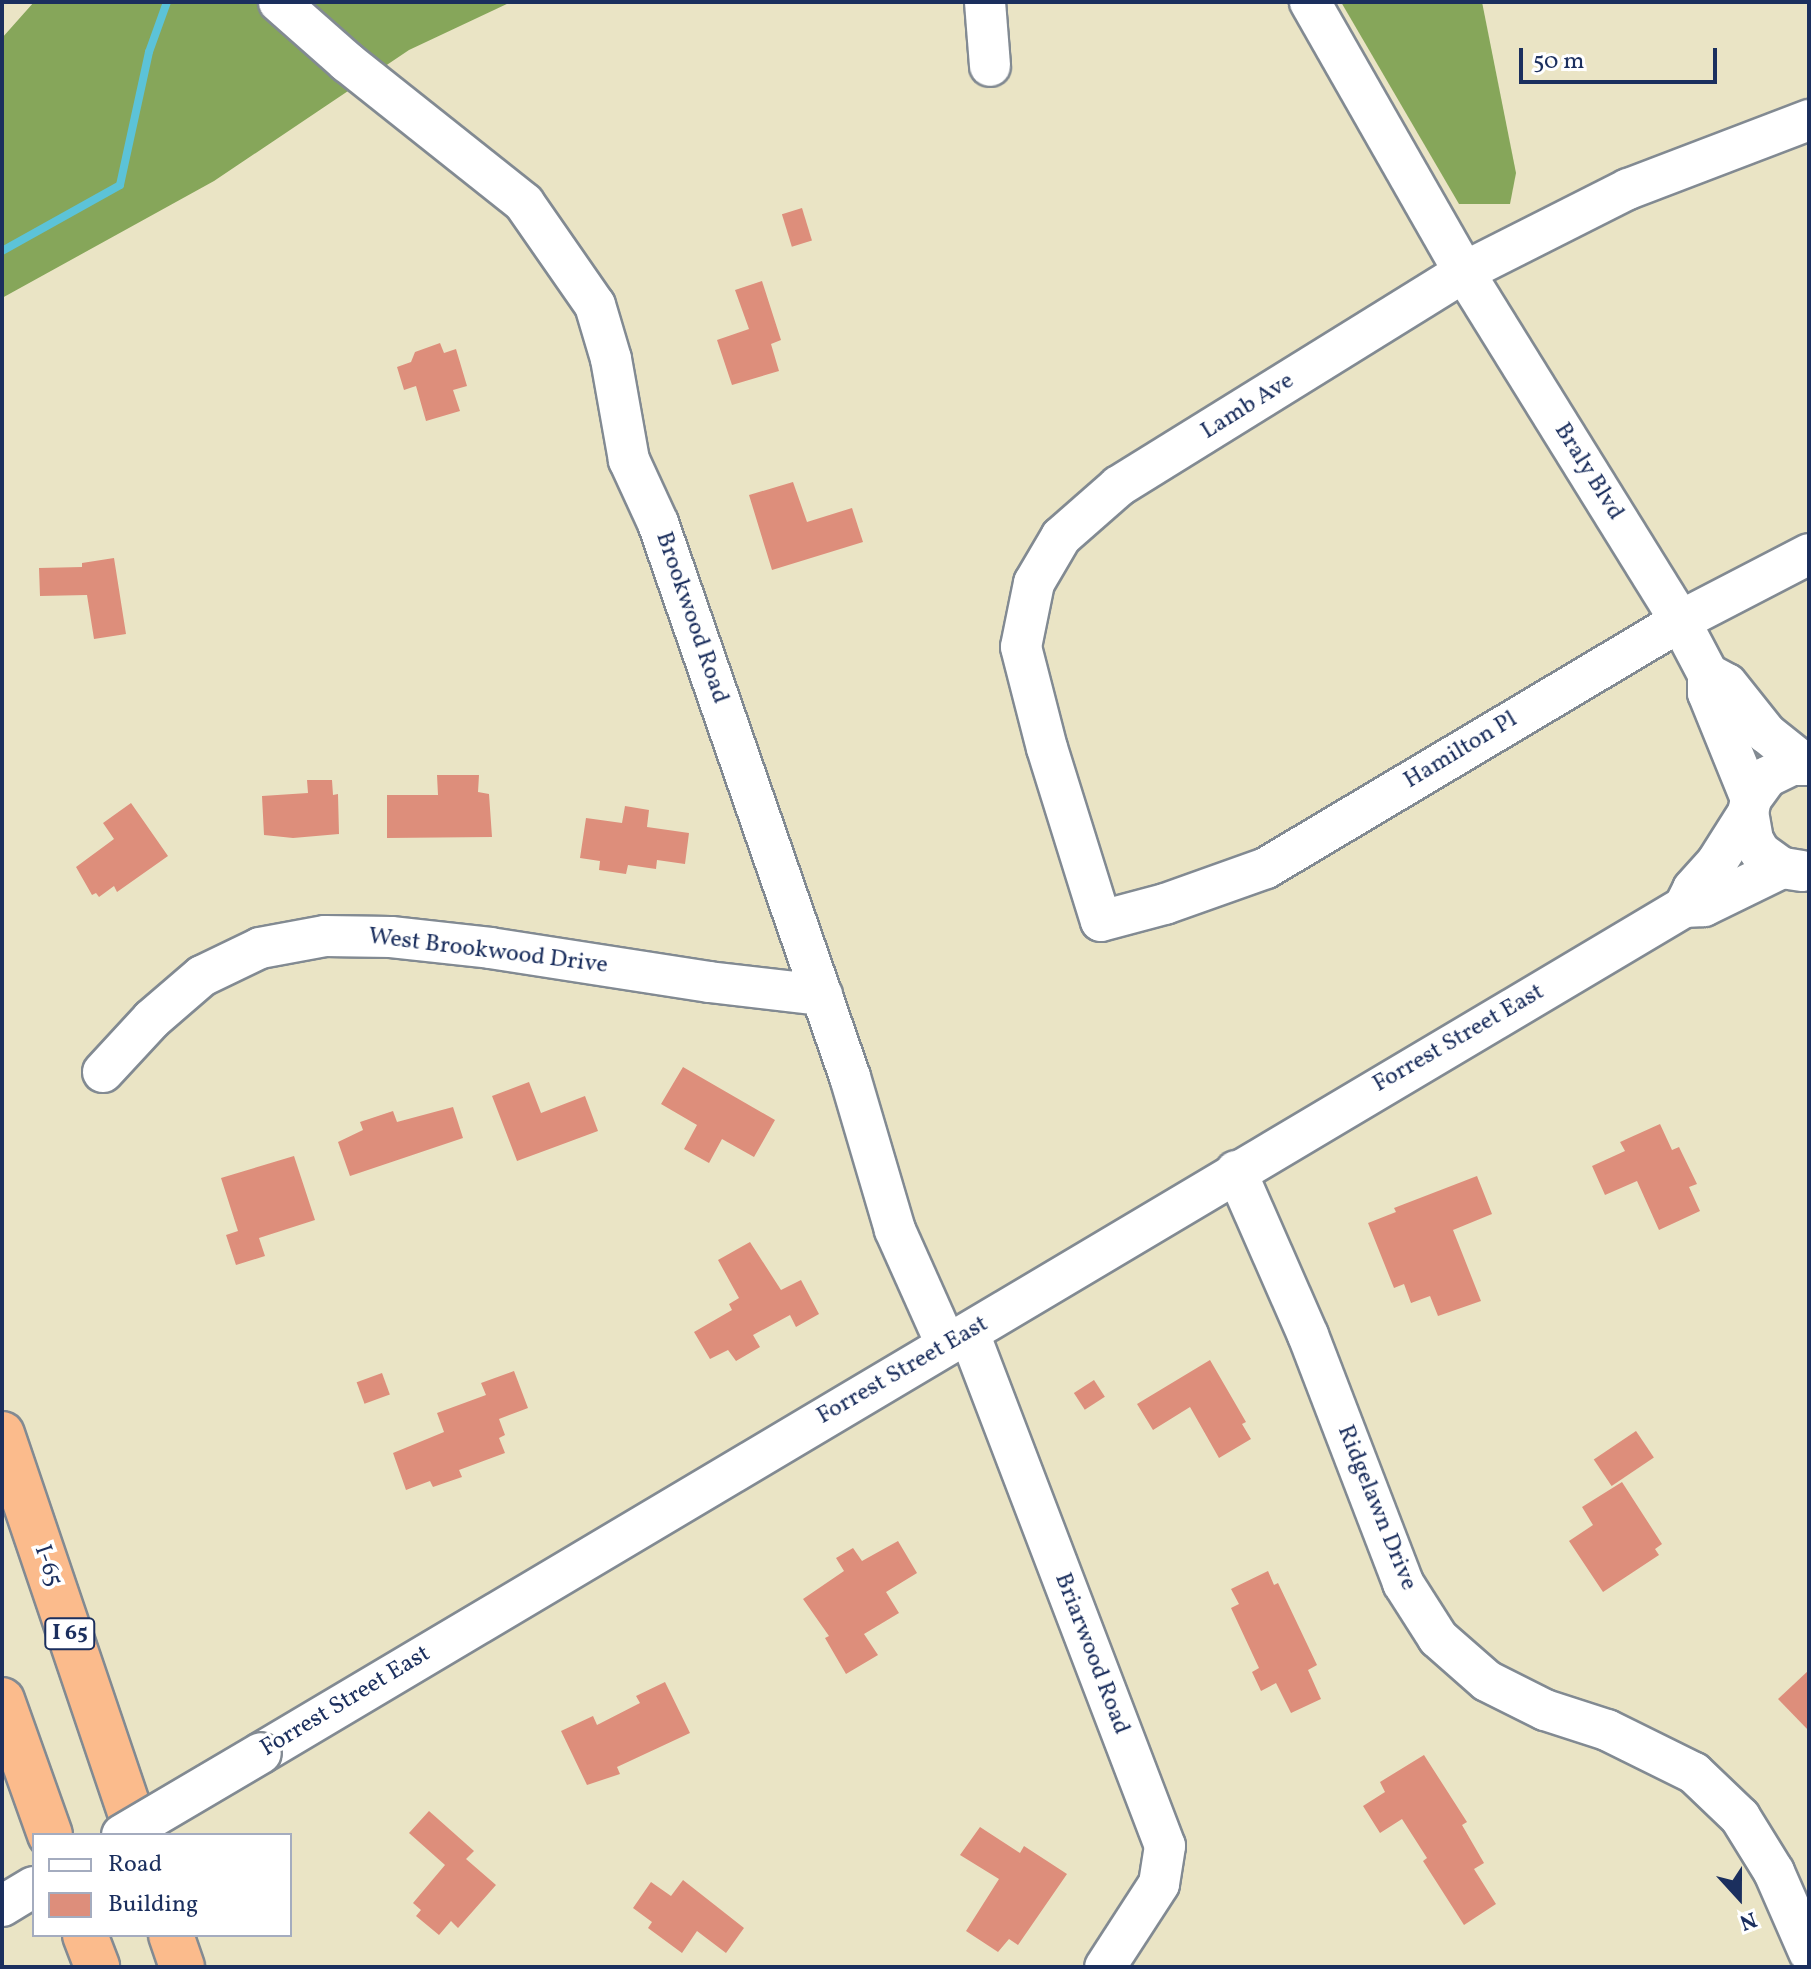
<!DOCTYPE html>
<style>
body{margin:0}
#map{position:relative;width:1811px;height:1969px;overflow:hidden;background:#eae4c5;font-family:Vollkorn,serif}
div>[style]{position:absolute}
.forest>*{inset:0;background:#86a65a}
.stream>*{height:8px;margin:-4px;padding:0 4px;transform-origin:4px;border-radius:4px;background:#5cc3d8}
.building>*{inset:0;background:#dd8e7b;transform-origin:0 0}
.roads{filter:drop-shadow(2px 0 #828a92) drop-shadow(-2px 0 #828a92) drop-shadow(0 2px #828a92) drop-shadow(0 -2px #828a92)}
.minor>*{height:40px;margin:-20px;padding:0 20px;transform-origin:20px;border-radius:20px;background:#fff}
.highway>*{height:44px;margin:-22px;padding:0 22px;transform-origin:22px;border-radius:22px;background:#fbbb8c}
.bridges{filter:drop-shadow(2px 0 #828a92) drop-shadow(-2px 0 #828a92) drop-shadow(0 2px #828a92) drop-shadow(0 -2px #828a92)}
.minor-bridge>*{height:40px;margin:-20px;padding:0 20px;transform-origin:20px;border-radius:20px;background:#fff}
span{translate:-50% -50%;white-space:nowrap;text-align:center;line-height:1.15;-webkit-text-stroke:7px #fff;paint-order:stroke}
.shield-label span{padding:2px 6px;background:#fff;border:2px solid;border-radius:6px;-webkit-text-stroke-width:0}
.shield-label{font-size:22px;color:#1b2f5e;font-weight:700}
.street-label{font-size:24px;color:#1b2f5e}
.frame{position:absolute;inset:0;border:4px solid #1b2f5e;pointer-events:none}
.legend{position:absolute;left:32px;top:1833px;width:260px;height:104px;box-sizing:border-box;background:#fff;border:2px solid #a4acbf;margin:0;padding:10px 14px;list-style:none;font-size:24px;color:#1b2f5e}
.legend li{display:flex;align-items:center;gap:16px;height:40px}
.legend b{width:40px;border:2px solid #a4acbf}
.north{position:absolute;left:1699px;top:1857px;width:80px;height:80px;-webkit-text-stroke:6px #fff;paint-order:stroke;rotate:159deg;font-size:22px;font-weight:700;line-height:32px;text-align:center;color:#1b2f5e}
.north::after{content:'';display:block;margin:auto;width:28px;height:36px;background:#1b2f5e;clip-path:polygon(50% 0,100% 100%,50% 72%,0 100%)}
.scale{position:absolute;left:1519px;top:48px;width:198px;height:36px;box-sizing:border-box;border:4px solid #1b2f5e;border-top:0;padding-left:10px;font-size:24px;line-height:28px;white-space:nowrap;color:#1b2f5e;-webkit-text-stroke:6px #fff;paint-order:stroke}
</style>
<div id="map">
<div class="forest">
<div style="clip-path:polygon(34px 2px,511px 2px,409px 50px,214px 181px,2px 298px,2px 38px)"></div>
<div style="clip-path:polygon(1341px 2px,1482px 2px,1516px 173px,1510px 204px,1459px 204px)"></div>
</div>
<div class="stream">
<div style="left:2px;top:251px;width:135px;rotate:-29.2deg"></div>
<div style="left:120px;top:185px;width:136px;rotate:-77.7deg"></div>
<div style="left:149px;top:52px;width:53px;rotate:-70.2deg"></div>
</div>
<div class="building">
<div style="left:802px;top:208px;width:34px;height:21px;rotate:73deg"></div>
<div style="clip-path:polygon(762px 281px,781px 340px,771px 344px,779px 371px,732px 385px,717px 340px,749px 329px,735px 290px)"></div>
<div style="clip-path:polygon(440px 343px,444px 353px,456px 349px,467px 386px,453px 390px,460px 411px,426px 421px,416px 386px,404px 390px,397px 367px,411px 362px,415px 352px)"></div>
<div style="clip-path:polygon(793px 482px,807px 522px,852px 508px,863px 542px,772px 570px,749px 495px)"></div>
<div style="clip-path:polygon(114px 558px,126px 634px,94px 639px,87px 595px,40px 596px,39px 568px,82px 567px,82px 563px)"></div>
<div style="clip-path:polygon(437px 775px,479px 775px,478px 792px,489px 794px,492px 837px,387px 838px,387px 795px,438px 795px)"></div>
<div style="clip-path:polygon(307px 780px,332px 780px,333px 795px,338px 794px,339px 834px,293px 838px,264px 835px,262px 796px,308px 793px)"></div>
<div style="clip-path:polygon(131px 803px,168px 856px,117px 892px,114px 886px,99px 897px,96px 893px,92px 895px,76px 867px,114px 839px,103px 823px)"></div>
<div style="clip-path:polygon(625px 806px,649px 810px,647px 827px,689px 833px,685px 864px,657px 860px,656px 869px,628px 865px,626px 874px,599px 870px,600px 861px,580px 858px,586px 818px,622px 823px)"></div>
<div style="clip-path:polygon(683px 1067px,775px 1120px,754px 1157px,722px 1139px,709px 1163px,684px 1149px,697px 1125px,661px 1104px)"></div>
<div style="clip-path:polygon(529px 1082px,541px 1113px,585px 1096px,598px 1131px,517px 1161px,492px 1096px)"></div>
<div style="clip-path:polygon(453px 1107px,463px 1138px,350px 1176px,338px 1142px,363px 1130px,360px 1122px,393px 1111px,397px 1122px)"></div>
<div style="clip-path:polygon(1660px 1124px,1672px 1150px,1679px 1147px,1697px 1184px,1689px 1187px,1700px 1211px,1659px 1230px,1637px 1181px,1605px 1195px,1592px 1166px,1625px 1151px,1620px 1142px)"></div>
<div style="clip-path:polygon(294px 1156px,315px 1220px,259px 1238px,265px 1256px,236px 1265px,226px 1235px,238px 1231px,221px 1178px)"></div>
<div style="clip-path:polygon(1477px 1176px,1492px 1214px,1453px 1230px,1481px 1301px,1438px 1316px,1430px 1296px,1411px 1303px,1404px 1284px,1394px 1288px,1368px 1223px,1396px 1212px,1394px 1208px)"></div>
<div style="clip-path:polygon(750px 1242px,781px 1290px,801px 1280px,819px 1314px,796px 1327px,790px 1315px,753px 1335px,760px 1347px,736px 1361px,728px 1350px,710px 1359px,694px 1332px,732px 1310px,729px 1304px,739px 1298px,718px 1260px)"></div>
<div style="clip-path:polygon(1210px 1360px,1246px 1422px,1242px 1424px,1251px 1439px,1219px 1458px,1190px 1407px,1153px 1430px,1137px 1404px)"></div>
<div style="clip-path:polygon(514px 1371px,528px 1408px,499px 1419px,505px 1435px,499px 1438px,505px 1453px,459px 1470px,462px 1477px,433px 1487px,430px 1481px,406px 1490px,393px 1453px,444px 1432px,437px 1413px,486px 1395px,481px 1383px)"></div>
<div style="left:382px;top:1373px;width:23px;height:27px;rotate:70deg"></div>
<div style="left:1094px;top:1380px;width:20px;height:24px;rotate:57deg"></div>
<div style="left:1636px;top:1431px;width:32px;height:51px;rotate:56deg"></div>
<div style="clip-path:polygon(1622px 1482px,1662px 1544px,1655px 1549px,1659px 1555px,1603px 1592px,1569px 1541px,1593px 1525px,1582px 1507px)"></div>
<div style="clip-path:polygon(898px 1541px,917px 1573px,886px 1592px,899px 1613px,864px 1634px,878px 1655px,846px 1674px,825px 1638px,829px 1636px,803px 1599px,844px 1571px,836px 1558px,853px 1548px,862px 1561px)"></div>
<div style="clip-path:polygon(1268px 1571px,1274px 1585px,1278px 1583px,1317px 1665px,1308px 1670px,1321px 1699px,1291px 1713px,1276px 1683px,1261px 1691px,1252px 1672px,1259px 1668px,1231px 1608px,1239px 1604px,1231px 1589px)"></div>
<div style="clip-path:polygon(1809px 1670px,1809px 1731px,1778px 1699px)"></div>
<div style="clip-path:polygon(665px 1682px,690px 1733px,617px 1767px,620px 1774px,587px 1785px,561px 1731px,593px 1716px,597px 1725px,640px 1703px,636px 1696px)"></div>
<div style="clip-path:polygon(1424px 1755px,1467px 1822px,1462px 1825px,1484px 1863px,1474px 1869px,1496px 1904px,1464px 1925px,1423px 1861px,1427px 1858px,1402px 1819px,1380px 1833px,1363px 1806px,1385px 1792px,1380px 1782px)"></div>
<div style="clip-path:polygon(429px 1811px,474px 1851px,466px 1859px,496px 1885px,458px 1928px,451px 1921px,439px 1935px,416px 1916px,421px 1910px,413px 1903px,445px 1865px,409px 1833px)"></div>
<div style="clip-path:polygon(980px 1827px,1020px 1853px,1024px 1846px,1067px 1874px,1018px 1945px,1009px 1939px,998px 1952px,966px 1931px,999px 1879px,960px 1855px)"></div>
<div style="clip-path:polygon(683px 1880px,744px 1928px,726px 1953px,697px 1931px,682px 1953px,648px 1928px,652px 1922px,633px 1908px,651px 1882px,671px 1896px)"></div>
</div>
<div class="roads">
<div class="minor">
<div style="left:279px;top:2px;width:91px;rotate:41.4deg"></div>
<div style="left:347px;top:62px;width:226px;rotate:38.5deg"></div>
<div style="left:524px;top:203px;width:124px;rotate:55.2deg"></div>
<div style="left:595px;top:305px;width:56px;rotate:73.5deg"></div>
<div style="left:611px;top:359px;width:103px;rotate:79.9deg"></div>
<div style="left:629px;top:460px;width:69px;rotate:65.3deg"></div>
<div style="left:658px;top:523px;width:586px;rotate:70.89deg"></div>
<div style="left:850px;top:1077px;width:159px;rotate:73.6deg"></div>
<div style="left:895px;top:1230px;width:125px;rotate:65.9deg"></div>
<div style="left:985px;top:2px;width:64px;rotate:85.5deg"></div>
<div style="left:1310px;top:2px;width:311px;rotate:60.3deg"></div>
<div style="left:1464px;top:272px;width:410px;rotate:58.2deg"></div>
<div style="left:1680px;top:621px;width:60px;rotate:62.2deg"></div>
<div style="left:1708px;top:674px;width:19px;rotate:90deg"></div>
<div style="left:1708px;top:693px;width:114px;rotate:67.9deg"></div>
<div style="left:1809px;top:120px;width:194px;rotate:159.1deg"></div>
<div style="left:1628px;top:189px;width:184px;rotate:153.2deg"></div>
<div style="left:1464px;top:272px;width:406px;rotate:148.2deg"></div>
<div style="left:1119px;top:486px;width:77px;rotate:138.7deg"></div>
<div style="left:1061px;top:537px;width:53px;rotate:120.4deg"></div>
<div style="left:1034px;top:583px;width:65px;rotate:101.5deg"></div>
<div style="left:1021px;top:647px;width:104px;rotate:75.6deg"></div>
<div style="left:1047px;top:748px;width:181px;rotate:72.7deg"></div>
<div style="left:1101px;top:921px;width:66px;rotate:-14.9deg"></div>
<div style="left:1165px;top:904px;width:107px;rotate:-19.6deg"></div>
<div style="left:1266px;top:868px;width:482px;rotate:-30.8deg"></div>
<div style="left:1680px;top:621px;width:145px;rotate:-27.4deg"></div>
<div style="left:1708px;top:674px;width:21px;rotate:28deg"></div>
<div style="left:1727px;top:684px;width:63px;rotate:51.5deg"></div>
<div style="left:1766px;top:733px;width:51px;rotate:38.7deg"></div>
<div style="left:1802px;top:871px;width:20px;rotate:-171deg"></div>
<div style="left:1782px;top:868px;width:27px;rotate:-144deg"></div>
<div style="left:1760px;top:852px;width:14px;rotate:-120deg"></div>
<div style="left:1753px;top:840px;width:27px;rotate:-100deg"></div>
<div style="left:1748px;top:813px;width:14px;rotate:-78deg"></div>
<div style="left:1751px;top:799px;width:27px;rotate:-54deg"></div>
<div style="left:1767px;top:777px;width:28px;rotate:-26deg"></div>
<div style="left:1792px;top:765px;width:17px"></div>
<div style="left:1684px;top:907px;width:20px;rotate:-63deg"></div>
<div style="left:1693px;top:889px;width:36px;rotate:-48deg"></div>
<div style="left:1717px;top:862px;width:58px;rotate:-57.7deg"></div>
<div style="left:103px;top:1072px;width:72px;rotate:-47.2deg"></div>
<div style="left:152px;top:1019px;width:66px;rotate:-40.7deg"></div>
<div style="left:202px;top:976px;width:64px;rotate:-25.8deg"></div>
<div style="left:260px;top:948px;width:66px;rotate:-10.5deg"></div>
<div style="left:325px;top:936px;width:66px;rotate:0.9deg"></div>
<div style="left:391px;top:937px;width:100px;rotate:6.3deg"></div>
<div style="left:490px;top:948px;width:222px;rotate:8.8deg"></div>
<div style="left:709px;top:982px;width:114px;rotate:6.6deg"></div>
<div style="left:1236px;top:1171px;width:179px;rotate:66.3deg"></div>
<div style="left:1308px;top:1335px;width:266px;rotate:69deg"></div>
<div style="left:1403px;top:1583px;width:65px;rotate:57.5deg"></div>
<div style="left:1438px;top:1638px;width:65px;rotate:41.3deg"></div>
<div style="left:1487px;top:1681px;width:65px;rotate:26.6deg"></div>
<div style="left:1545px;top:1710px;width:65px;rotate:17.9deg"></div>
<div style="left:1607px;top:1730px;width:97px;rotate:26.3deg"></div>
<div style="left:1694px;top:1773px;width:64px;rotate:43.7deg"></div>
<div style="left:1740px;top:1817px;width:65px;rotate:58.3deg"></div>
<div style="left:1774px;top:1872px;width:87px;rotate:66.4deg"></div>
<div style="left:969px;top:1333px;width:549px;rotate:69.09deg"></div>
<div style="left:1165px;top:1846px;width:38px;rotate:99deg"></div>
<div style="left:1159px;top:1884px;width:99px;rotate:123deg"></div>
<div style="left:261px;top:1753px;width:1655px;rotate:-30.73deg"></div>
<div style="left:1684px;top:907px;width:20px;rotate:-3deg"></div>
<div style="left:1704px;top:906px;width:87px;rotate:-26deg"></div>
<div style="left:2px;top:1906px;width:37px;rotate:-31deg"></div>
</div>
<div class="highway">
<div style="left:2px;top:1434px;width:423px;rotate:71.3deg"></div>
<div style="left:2px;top:1700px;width:143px;rotate:70.4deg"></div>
<div style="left:85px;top:1935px;width:34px;rotate:69deg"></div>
<div style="left:171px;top:1935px;width:34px;rotate:71deg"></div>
</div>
</div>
<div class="bridges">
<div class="minor-bridge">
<div style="left:122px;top:1835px;width:161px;rotate:-30.5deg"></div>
</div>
</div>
<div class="shield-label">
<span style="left:70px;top:1634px">I 65</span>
</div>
<div class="street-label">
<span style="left:1248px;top:407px;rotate:-32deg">Lamb Ave</span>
<span style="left:1588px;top:472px;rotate:58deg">Braly Blvd</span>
<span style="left:691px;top:618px;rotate:71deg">Brookwood Road</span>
<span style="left:1461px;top:751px;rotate:-31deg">Hamilton Pl</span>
<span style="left:488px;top:952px;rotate:7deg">West Brookwood Drive</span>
<span style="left:1459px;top:1039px;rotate:-30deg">Forrest Street East</span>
<span style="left:903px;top:1371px;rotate:-30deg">Forrest Street East</span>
<span style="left:1376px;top:1508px;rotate:68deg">Ridgelawn Drive</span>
<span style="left:47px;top:1566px;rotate:71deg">I-65</span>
<span style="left:1091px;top:1654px;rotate:69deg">Briarwood Road</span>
<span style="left:346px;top:1702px;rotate:-31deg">Forrest Street East</span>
</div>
<div class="frame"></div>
<ul class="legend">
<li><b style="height:10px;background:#fff"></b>Road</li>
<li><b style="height:22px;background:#dd8e7b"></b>Building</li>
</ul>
<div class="north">N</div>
<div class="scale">50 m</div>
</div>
